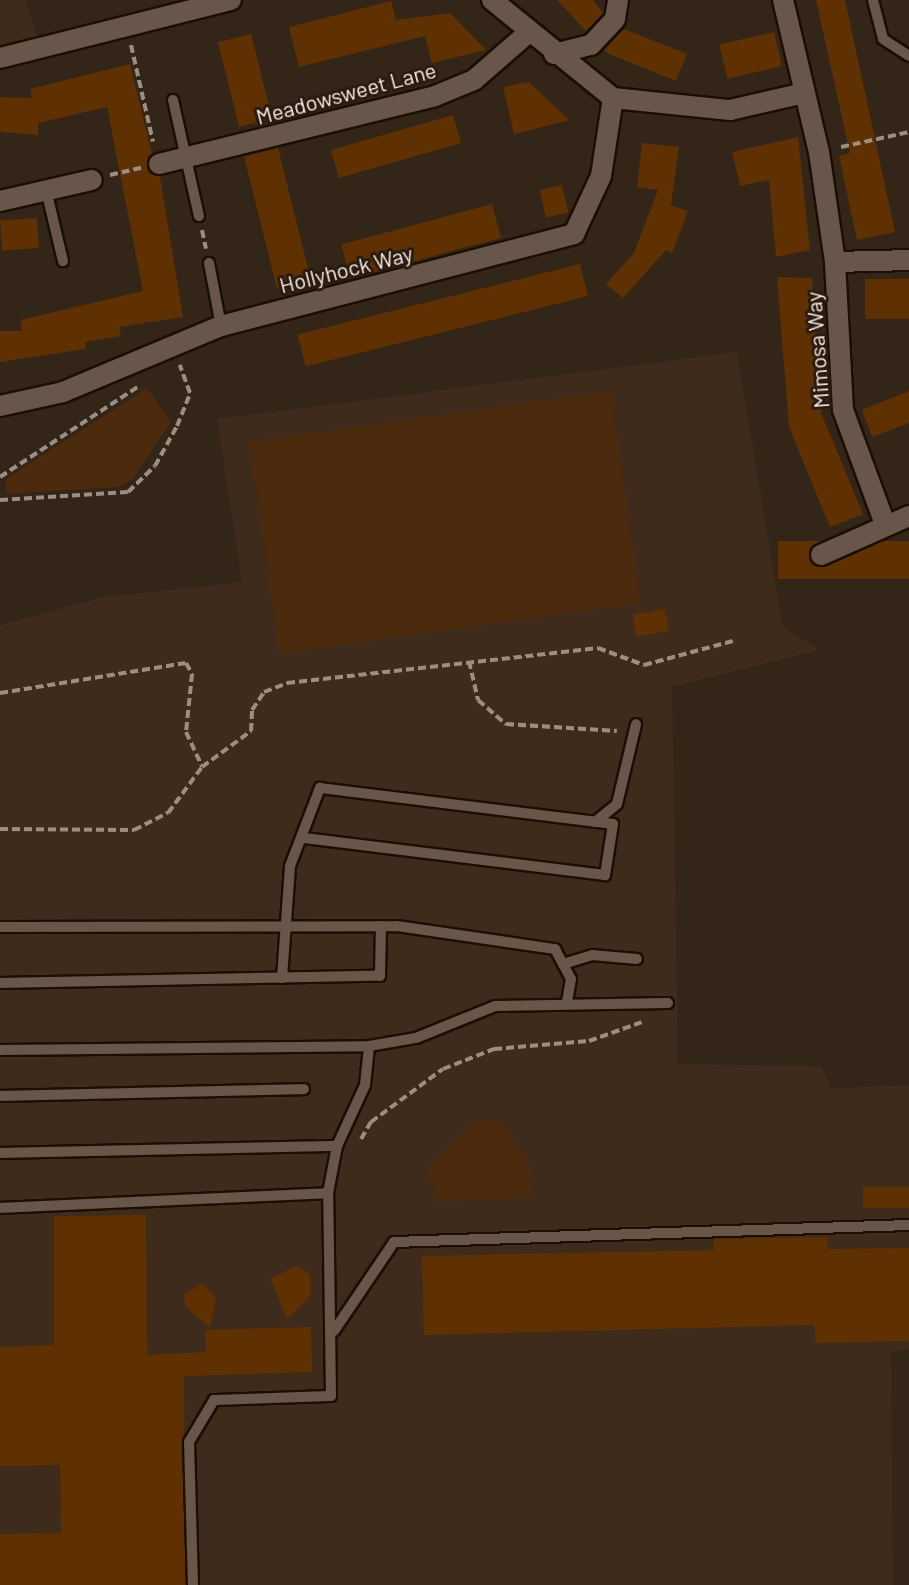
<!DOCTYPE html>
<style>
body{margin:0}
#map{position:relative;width:909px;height:1585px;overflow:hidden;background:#342519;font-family:Barlow,sans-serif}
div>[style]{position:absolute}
.built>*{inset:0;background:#3f2b1b}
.green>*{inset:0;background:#4b2a0d;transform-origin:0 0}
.building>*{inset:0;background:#5f3102;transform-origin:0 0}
.path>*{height:4px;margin-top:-2px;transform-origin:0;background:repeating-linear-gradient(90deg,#9b8e84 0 8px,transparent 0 12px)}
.roads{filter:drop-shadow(2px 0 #1b0e04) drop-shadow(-2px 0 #1b0e04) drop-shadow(0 2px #1b0e04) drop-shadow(0 -2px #1b0e04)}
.service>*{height:10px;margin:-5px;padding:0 5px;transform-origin:5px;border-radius:5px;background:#675649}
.minor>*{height:20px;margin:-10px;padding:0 10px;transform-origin:10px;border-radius:10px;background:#675649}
span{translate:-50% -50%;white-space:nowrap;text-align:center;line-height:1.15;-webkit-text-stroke:6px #2a1b10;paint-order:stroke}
.street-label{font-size:22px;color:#f8eee6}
</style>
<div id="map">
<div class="built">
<div style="clip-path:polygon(0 0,25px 0,43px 52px,0 58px)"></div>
<div style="clip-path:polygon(737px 352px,783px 627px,820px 650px,672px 687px,678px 1064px,821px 1066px,831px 1088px,909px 1085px,909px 1350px,891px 1351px,893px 1585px,0 1585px,0 625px,103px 597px,242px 582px,217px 419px)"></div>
</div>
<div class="green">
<div style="clip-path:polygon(147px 388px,171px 422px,133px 479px,117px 487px,6px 494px,6px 479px)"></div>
<div style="left:611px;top:391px;width:214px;height:365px;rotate:82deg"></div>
<div style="clip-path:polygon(500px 1120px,529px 1163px,535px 1197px,438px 1202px,427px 1168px,473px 1122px)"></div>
</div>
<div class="building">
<div style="clip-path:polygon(557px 0,593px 0,603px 13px,586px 31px)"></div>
<div style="clip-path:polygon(816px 0,845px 0,895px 232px,857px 240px,839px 156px,850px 153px)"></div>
<div style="clip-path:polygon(391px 1px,396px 20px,450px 13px,486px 50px,432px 63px,425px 36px,299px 67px,289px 27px)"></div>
<div style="clip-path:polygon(624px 29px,687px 54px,676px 81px,609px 54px,604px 50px)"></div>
<div style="left:774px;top:32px;width:35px;height:56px;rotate:77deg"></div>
<div style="left:251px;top:34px;width:87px;height:34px;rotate:76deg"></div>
<div style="clip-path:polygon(130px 64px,152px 154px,147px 168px,160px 177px,183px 317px,119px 327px,121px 336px,85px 342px,86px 349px,0 362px,0 331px,22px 331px,21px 320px,143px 291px,107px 107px,38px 123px,38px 135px,0 132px,0 97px,32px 98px,30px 89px)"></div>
<div style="clip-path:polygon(529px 82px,569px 120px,514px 134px,503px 87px)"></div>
<div style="left:453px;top:115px;width:29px;height:127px;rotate:74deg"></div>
<div style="clip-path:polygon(798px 137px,810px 250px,776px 257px,769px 180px,740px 186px,732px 152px)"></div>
<div style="clip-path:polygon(642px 143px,679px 147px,671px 205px,688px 211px,672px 253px,666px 250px,623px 298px,606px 284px,634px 253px,658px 190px,637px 187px)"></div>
<div style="left:278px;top:148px;width:137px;height:35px;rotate:76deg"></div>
<div style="left:562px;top:185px;width:28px;height:23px;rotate:77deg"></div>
<div style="left:492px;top:204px;width:35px;height:156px;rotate:75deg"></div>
<div style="left:37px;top:218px;width:30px;height:37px;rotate:86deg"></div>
<div style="left:580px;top:264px;width:33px;height:291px;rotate:76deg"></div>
<div style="clip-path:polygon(777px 277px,812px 278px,821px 413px,863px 514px,830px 527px,789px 427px)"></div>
<div style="left:865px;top:279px;width:44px;height:40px"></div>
<div style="clip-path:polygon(909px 391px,909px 423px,872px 437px,862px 410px)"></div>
<div style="left:909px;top:541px;width:38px;height:131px;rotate:90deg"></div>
<div style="left:665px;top:609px;width:22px;height:33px;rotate:80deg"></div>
<div style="left:863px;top:1187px;width:46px;height:21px"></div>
<div style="clip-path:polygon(146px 1215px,147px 1355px,206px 1352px,205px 1330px,311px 1327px,312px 1372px,184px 1376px,185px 1585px,0 1585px,0 1534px,61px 1533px,60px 1465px,0 1466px,0 1347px,54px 1345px,54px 1216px)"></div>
<div style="clip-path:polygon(827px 1237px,827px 1249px,909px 1248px,909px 1341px,816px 1343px,814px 1325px,424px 1335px,422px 1256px,714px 1250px,714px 1239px)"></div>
<div style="clip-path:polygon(297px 1265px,310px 1275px,311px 1294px,287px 1320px,271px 1279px)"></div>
<div style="clip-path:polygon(202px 1283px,216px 1298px,210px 1328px,185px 1306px,184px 1295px)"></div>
</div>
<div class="path">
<div style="left:131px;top:45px;width:99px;rotate:77.2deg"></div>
<div style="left:841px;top:147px;width:70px;rotate:-12.4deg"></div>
<div style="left:110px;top:175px;width:32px;rotate:-13deg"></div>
<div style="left:202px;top:230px;width:19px;rotate:78deg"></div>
<div style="left:0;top:477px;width:166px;rotate:-33.2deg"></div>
<div style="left:0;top:500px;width:128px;rotate:-3.6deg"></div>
<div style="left:128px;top:492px;width:37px;rotate:-44deg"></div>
<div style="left:155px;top:466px;width:46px;rotate:-61.2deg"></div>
<div style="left:177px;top:426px;width:35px;rotate:-68deg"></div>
<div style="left:190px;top:393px;width:30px;rotate:-110deg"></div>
<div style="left:469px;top:661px;width:40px;rotate:77deg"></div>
<div style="left:478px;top:700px;width:37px;rotate:41deg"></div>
<div style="left:506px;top:724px;width:111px;rotate:3.6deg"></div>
<div style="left:0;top:693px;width:188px;rotate:-9.2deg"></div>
<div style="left:186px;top:663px;width:13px;rotate:61deg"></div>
<div style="left:192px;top:674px;width:58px;rotate:95.9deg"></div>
<div style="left:186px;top:732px;width:38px;rotate:65deg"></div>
<div style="left:202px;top:767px;width:61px;rotate:-36.3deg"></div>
<div style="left:251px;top:731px;width:21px;rotate:-87deg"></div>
<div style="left:252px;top:710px;width:22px;rotate:-56deg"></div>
<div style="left:264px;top:692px;width:25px;rotate:-21deg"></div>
<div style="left:287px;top:683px;width:313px;rotate:-6.4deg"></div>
<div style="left:598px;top:648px;width:49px;rotate:20.3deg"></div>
<div style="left:644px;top:665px;width:92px;rotate:-15.1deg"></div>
<div style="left:0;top:829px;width:134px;rotate:0.4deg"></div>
<div style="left:134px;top:830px;width:38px;rotate:-27deg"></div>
<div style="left:168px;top:813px;width:57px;rotate:-53.5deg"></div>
<div style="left:361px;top:1139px;width:20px;rotate:-60deg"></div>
<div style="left:371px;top:1122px;width:89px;rotate:-36.4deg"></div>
<div style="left:443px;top:1069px;width:55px;rotate:-21.4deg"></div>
<div style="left:494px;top:1049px;width:95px;rotate:-4.8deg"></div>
<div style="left:589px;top:1041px;width:59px;rotate:-19.7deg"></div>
</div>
<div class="roads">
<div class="service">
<div style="left:873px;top:0;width:40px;rotate:75.6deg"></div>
<div style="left:883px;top:39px;width:31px;rotate:33deg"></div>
<div style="left:173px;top:100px;width:119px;rotate:77.4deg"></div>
<div style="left:47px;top:194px;width:69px;rotate:76.6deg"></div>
<div style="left:209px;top:263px;width:64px;rotate:79.2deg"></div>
<div style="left:595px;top:822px;width:28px;rotate:-39deg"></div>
<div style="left:617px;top:804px;width:82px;rotate:-76.6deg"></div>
<div style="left:0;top:927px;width:397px;rotate:-0.1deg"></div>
<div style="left:397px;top:926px;width:160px;rotate:8.3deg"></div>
<div style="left:555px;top:949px;width:34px;rotate:62deg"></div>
<div style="left:571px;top:979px;width:23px;rotate:100deg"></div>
<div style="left:563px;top:964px;width:30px;rotate:-17deg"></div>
<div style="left:592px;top:955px;width:45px;rotate:5.1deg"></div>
<div style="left:282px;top:978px;width:112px;rotate:-85.9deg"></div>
<div style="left:290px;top:866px;width:84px;rotate:-69deg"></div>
<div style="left:320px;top:788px;width:295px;rotate:7deg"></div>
<div style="left:613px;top:824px;width:52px;rotate:98.9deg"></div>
<div style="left:605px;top:875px;width:303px;rotate:-173deg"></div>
<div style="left:0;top:983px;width:380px;rotate:-1.1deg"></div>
<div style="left:380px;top:976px;width:50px;rotate:-88.9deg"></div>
<div style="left:0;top:1050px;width:369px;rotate:-0.6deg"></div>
<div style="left:369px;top:1046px;width:48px;rotate:-9.7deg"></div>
<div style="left:416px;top:1038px;width:85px;rotate:-22.1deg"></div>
<div style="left:495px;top:1006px;width:173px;rotate:-1deg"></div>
<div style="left:0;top:1096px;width:304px;rotate:-1.3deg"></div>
<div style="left:0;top:1153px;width:337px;rotate:-1.2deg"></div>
<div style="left:0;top:1208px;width:328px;rotate:-2.6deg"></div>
<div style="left:334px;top:1331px;width:107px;rotate:-56deg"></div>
<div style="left:394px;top:1242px;width:515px;rotate:-1.89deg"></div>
<div style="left:193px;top:1585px;width:143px;rotate:-91.6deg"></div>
<div style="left:189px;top:1442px;width:49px;rotate:-59.2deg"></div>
<div style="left:214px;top:1400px;width:117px;rotate:-2deg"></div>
<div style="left:331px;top:1396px;width:203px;rotate:-90.8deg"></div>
<div style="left:328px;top:1193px;width:48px;rotate:-79.2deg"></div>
<div style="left:337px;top:1146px;width:67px;rotate:-65.3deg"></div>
<div style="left:365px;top:1085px;width:39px;rotate:-84deg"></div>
</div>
<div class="minor">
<div style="left:492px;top:0;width:156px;rotate:39deg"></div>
<div style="left:613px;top:98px;width:118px;rotate:5.9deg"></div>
<div style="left:730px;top:110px;width:76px;rotate:-12.9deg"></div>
<div style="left:783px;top:0;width:156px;rotate:76.7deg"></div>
<div style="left:819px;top:152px;width:111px;rotate:81.7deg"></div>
<div style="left:835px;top:262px;width:148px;rotate:86.9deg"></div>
<div style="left:843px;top:410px;width:121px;rotate:69.8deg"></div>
<div style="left:554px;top:54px;width:38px;rotate:-14deg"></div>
<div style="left:591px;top:45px;width:35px;rotate:-47deg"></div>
<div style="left:615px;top:19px;width:19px;rotate:-81deg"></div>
<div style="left:0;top:58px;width:238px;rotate:-14.1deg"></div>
<div style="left:159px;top:164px;width:284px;rotate:-13.8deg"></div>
<div style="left:435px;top:96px;width:42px;rotate:-22.3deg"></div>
<div style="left:474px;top:80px;width:73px;rotate:-41.1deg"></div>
<div style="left:0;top:201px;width:94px;rotate:-12.9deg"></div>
<div style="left:835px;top:262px;width:74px;rotate:-1.5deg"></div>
<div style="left:0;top:406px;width:65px;rotate:-12.5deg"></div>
<div style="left:63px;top:392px;width:171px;rotate:-22.7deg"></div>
<div style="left:221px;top:326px;width:365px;rotate:-14.6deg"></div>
<div style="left:574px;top:234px;width:64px;rotate:-65deg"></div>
<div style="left:601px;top:176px;width:79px;rotate:-81.3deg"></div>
<div style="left:821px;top:555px;width:96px;rotate:-23.9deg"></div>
</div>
</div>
<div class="street-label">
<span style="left:346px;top:93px;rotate:-15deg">Meadowsweet Lane</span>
<span style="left:346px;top:269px;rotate:-14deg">Hollyhock Way</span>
<span style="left:817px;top:350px;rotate:-94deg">Mimosa Way</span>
</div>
</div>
